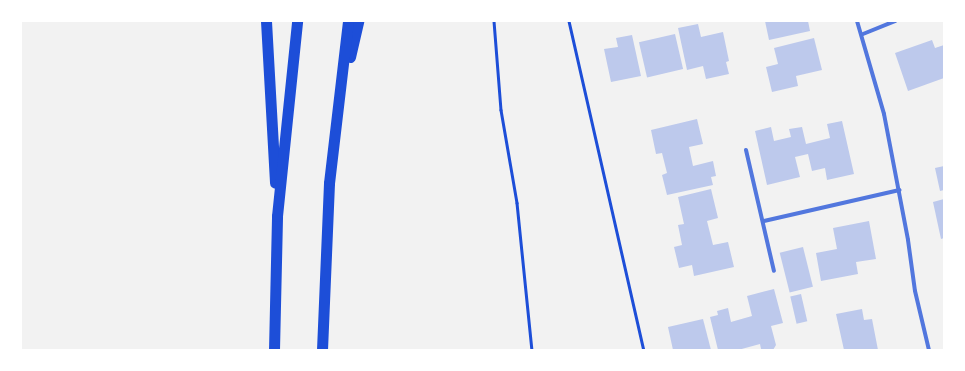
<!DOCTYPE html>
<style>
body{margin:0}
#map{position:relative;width:965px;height:371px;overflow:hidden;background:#f2f2f2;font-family:Poppins,sans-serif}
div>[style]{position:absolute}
.building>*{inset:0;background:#bdc9ec;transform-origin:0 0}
.path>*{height:2.5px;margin:-1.25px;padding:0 1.25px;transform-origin:1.25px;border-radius:1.25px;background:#1d4ed8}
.minor>*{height:4px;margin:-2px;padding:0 2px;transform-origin:2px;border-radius:2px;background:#5277de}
.trunk>*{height:11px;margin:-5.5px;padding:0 5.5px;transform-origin:5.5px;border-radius:5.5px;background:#1d4ed8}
span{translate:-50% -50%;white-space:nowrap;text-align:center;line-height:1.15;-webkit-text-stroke:4px #fff;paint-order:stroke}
.frame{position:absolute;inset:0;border:22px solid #fff;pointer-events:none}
</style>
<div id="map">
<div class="building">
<div style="clip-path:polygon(765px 21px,808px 21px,810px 31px,769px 40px)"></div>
<div style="clip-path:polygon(698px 24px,701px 37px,723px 32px,729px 61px,726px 62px,729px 74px,706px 79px,703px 66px,687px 70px,678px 28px)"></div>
<div style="left:675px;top:34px;width:36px;height:37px;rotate:77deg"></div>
<div style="clip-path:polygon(632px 35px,641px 76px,611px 82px,604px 49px,618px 47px,616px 38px)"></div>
<div style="clip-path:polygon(814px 38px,822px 70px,796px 76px,798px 86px,772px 92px,766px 67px,778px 64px,774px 48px)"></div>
<div style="clip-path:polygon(932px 40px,935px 48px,944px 45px,944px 78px,908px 91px,895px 53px)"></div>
<div style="clip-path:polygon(697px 119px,703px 144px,689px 147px,693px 166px,713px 161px,716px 176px,711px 177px,713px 185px,667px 195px,662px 175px,667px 173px,662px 153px,656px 154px,651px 130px)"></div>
<div style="clip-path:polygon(842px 121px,854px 174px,827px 180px,825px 168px,812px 171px,808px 154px,795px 157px,800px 177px,767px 185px,755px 131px,771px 127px,774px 141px,791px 137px,789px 129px,802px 127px,806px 144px,830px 138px,827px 124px)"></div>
<div style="clip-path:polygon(944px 166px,944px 190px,940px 191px,935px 168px)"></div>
<div style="clip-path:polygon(711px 189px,718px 218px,707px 221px,713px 245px,728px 242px,734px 267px,694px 276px,692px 265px,679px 268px,674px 247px,682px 245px,678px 225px,684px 224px,678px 197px)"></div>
<div style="clip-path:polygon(944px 199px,944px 238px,941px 239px,933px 202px)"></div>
<div style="clip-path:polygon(869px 221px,876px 259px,856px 262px,858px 274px,821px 281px,816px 253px,837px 249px,833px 228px)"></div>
<div style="left:803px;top:247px;width:41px;height:24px;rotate:76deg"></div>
<div style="clip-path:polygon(774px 289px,783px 323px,771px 326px,776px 345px,773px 350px,761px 349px,760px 344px,738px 350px,718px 350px,710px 317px,718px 315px,717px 311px,728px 308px,731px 322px,752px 316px,747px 296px)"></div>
<div style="left:801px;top:294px;width:28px;height:11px;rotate:77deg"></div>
<div style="clip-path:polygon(862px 309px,864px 320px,872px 319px,878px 350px,844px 350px,836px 314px)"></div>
<div style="clip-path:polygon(703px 319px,711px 350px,673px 350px,668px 327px)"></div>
</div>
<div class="path">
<div style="left:494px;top:21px;width:89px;rotate:85.5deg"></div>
<div style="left:501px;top:110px;width:94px;rotate:80.2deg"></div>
<div style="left:517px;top:203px;width:148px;rotate:84.2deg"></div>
<div style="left:569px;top:21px;width:337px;rotate:77.2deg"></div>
</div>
<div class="minor">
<div style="left:857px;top:21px;width:97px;rotate:73.8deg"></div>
<div style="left:884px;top:114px;width:128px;rotate:79.2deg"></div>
<div style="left:908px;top:240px;width:51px;rotate:82.2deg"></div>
<div style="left:915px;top:291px;width:61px;rotate:76.7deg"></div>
<div style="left:863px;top:34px;width:35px;rotate:-22deg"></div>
<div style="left:746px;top:150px;width:124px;rotate:77deg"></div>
<div style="left:764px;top:221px;width:139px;rotate:-12.9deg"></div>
</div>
<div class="trunk">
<div style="left:266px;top:21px;width:162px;rotate:86.8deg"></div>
<div style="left:350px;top:57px;width:37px;rotate:-77deg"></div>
<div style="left:274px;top:350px;width:134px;rotate:-88.7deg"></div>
<div style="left:277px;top:216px;width:196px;rotate:-84.1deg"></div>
<div style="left:322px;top:350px;width:167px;rotate:-87.6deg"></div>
<div style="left:329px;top:183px;width:163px;rotate:-83.3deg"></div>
</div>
<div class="frame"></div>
</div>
